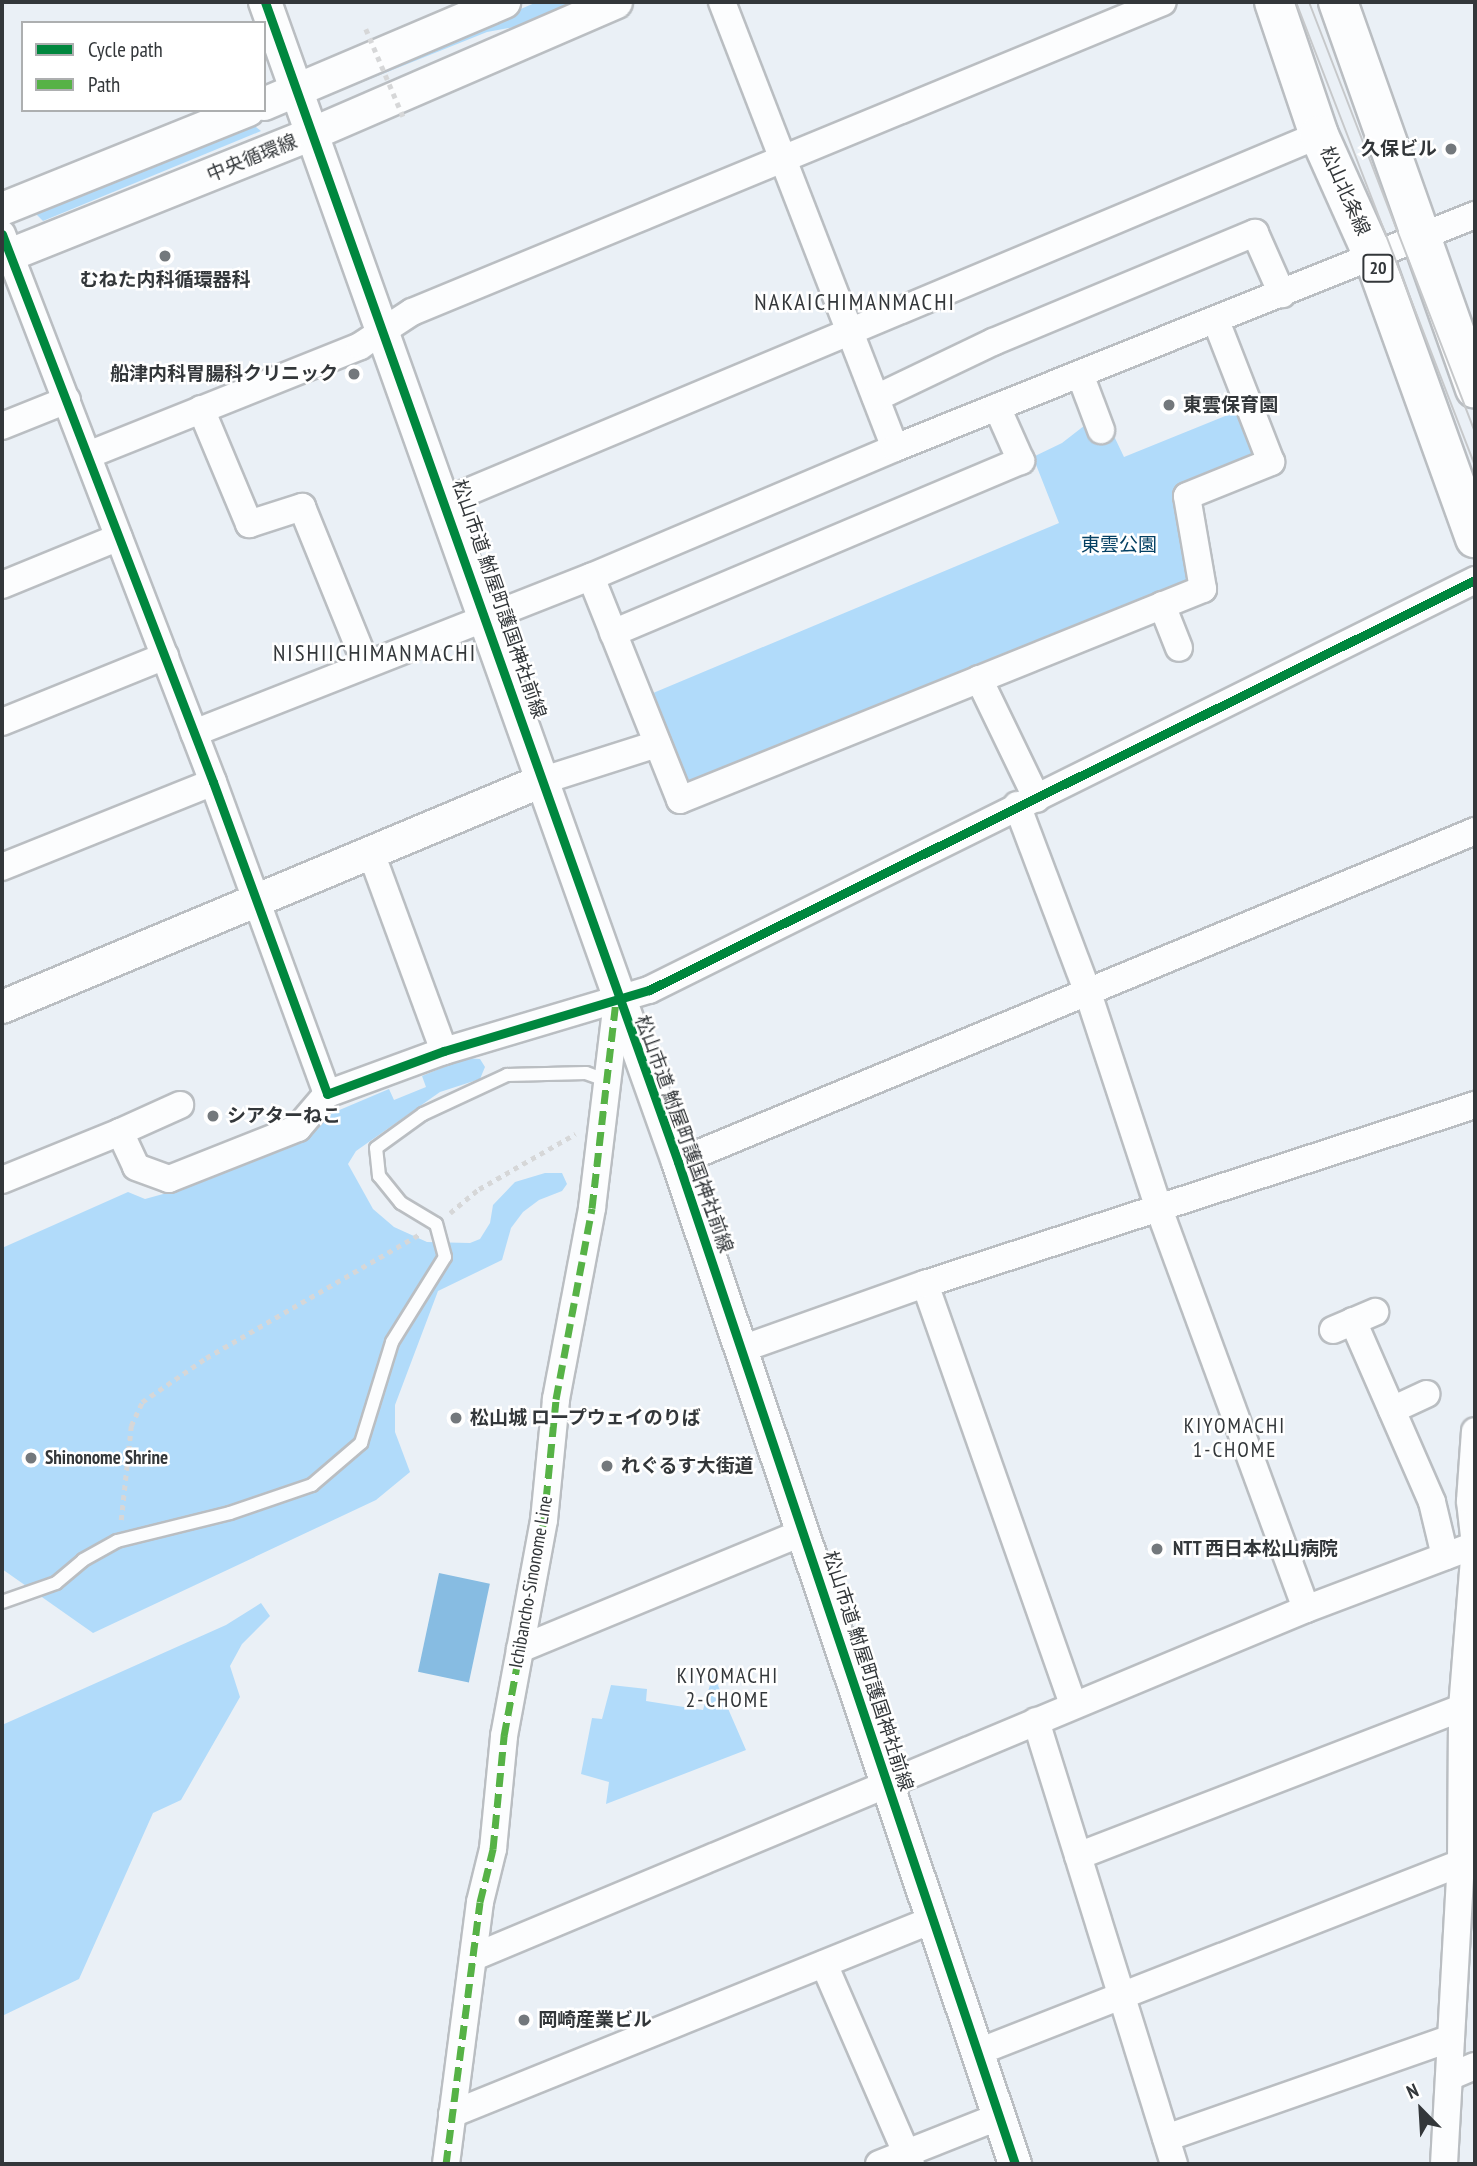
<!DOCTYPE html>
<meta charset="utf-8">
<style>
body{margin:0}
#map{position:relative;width:1477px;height:2166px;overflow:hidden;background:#eaf0f6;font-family:"PT Sans Narrow","Noto Sans JP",sans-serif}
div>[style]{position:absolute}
.green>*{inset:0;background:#b1dbfa}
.water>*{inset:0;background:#87bce2;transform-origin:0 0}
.path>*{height:4.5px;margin-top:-2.25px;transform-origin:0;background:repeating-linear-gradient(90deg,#d6d7d8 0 5px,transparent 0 10px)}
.roads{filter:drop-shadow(2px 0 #babec2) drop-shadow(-2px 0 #babec2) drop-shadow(0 2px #babec2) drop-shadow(0 -2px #babec2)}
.service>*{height:12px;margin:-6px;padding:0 6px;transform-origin:6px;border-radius:6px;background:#fcfdfe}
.minor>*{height:26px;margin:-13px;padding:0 13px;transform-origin:13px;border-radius:13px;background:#fcfdfe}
.tertiary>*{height:32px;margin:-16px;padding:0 16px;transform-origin:16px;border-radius:16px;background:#fcfdfe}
.primary>*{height:38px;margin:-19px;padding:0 19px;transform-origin:19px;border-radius:19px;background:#fcfdfe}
.tram>*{height:2px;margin:-1px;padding:0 1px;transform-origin:1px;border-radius:1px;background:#c6c8ca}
.path-bridge>*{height:4.5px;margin-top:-2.25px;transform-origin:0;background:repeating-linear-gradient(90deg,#d6d7d8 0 5px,transparent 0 10px)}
.quiet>*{height:7px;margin-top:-3.5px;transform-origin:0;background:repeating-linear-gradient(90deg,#56b246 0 14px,transparent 0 21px)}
.cycleway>*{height:9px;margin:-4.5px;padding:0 4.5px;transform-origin:4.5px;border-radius:4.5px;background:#00873e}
.dots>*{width:19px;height:19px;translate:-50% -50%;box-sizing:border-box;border:4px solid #fff;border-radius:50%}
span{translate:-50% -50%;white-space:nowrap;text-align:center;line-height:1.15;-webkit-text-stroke:5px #fff;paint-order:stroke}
.shield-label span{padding:2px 5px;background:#fff;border:2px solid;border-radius:5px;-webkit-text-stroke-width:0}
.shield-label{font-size:18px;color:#33373a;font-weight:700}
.poi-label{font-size:19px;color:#33373a;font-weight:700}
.right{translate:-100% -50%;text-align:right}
.left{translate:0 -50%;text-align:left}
.street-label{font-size:19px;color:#33373a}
.park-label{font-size:19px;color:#034063}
.neighbourhood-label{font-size:21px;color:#33373a;letter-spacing:2px}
.quarter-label{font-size:23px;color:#33373a;letter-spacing:2px}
.frame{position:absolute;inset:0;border:4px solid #33373a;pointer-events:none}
.legend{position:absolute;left:21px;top:21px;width:245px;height:91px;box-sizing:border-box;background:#fff;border:2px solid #adafb0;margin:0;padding:9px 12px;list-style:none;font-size:21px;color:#33373a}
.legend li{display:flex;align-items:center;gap:14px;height:35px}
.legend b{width:35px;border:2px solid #adafb0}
.north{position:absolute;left:1386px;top:2075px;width:70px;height:70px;-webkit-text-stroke:5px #fff;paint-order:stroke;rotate:336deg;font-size:19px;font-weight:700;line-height:28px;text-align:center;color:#33373a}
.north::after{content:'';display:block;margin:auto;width:24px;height:32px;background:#33373a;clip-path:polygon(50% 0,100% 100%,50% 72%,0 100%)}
</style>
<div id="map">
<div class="green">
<div style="clip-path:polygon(537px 2px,579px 2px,520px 26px,487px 32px,350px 87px,349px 83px)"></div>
<div style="clip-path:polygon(252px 124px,261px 131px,43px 221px,34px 212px)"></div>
<div style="clip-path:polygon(1240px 410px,1258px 456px,1175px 490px,1192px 585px,685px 788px,646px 696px,1059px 523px,1033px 457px,1062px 443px,1089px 422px,1096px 438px,1113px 434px,1124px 457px)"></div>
<div style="clip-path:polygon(466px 1058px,480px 1059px,485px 1067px,480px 1079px,440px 1092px,356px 1151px,348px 1164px,373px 1209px,394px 1227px,427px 1242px,470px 1243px,480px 1239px,490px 1223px,493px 1205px,515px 1182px,545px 1173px,562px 1173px,567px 1184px,562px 1191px,539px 1200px,523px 1212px,511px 1228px,502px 1260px,438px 1291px,395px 1405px,395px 1432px,410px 1472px,376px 1500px,93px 1633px,2px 1569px,2px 1248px,128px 1192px,145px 1199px,174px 1191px,301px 1136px,330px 1114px,389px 1089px,394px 1100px,426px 1087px,422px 1076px)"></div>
<div style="clip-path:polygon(261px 1603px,270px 1616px,242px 1644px,230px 1666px,240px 1697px,181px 1800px,153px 1813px,79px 1979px,2px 2016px,2px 1725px,226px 1625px)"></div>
<div style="clip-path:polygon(713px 1674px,746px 1750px,606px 1804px,609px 1782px,581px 1774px,592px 1718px,602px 1719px,611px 1685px,647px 1689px,646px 1701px,703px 1710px)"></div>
</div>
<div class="water">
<div style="left:439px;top:1573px;width:52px;height:101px;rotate:12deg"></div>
</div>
<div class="path">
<div style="left:450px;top:1213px;width:38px;rotate:-40deg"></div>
<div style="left:479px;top:1189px;width:111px;rotate:-29.8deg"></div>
<div style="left:121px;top:1520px;width:95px;rotate:-83.9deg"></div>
<div style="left:131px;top:1426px;width:26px;rotate:-65deg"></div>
<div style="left:142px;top:1402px;width:78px;rotate:-34.5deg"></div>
<div style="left:206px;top:1358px;width:247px;rotate:-30.1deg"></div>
</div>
<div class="roads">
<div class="service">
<div style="left:2px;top:1602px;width:57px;rotate:-19.4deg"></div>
<div style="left:56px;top:1583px;width:35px;rotate:-40deg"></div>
<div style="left:83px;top:1560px;width:39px;rotate:-29deg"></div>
<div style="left:117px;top:1541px;width:116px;rotate:-13.9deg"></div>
<div style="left:230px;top:1513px;width:87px;rotate:-18.9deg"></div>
<div style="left:312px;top:1485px;width:65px;rotate:-40.6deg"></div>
<div style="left:361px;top:1443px;width:106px;rotate:-72.9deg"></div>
<div style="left:392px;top:1342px;width:100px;rotate:-58.1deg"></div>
<div style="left:445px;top:1257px;width:34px;rotate:-105deg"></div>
<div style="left:436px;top:1224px;width:41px;rotate:-149deg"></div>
<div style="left:401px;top:1203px;width:35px;rotate:-129deg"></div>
<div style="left:379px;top:1176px;width:28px;rotate:-96deg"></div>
<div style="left:376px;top:1148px;width:58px;rotate:-35.9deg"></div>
<div style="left:423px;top:1114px;width:93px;rotate:-24.9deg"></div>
<div style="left:507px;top:1075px;width:79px;rotate:-1.5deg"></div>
<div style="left:586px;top:1073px;width:23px;rotate:20deg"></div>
</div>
<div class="minor">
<div style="left:722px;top:2px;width:478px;rotate:68.8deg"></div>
<div style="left:2px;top:234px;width:587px;rotate:68.94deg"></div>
<div style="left:213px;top:782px;width:332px;rotate:69.9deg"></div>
<div style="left:327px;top:1094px;width:125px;rotate:-20.2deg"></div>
<div style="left:444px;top:1051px;width:214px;rotate:-16.6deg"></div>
<div style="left:649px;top:990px;width:922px;rotate:-26.4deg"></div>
<div style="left:1080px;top:374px;width:60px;rotate:69.4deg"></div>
<div style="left:876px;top:398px;width:130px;rotate:-25.6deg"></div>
<div style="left:993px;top:342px;width:284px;rotate:-22.6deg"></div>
<div style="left:1255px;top:233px;width:67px;rotate:66.1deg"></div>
<div style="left:201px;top:409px;width:125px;rotate:67.3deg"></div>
<div style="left:249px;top:524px;width:56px;rotate:-17.8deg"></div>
<div style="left:302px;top:507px;width:170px;rotate:67.9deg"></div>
<div style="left:2px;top:426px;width:70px;rotate:-21.8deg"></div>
<div style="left:88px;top:455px;width:293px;rotate:-21.8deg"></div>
<div style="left:360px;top:346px;width:62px;rotate:-33.2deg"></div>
<div style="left:412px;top:312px;width:812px;rotate:-22.43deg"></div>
<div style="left:446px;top:501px;width:947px;rotate:-22.75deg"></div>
<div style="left:591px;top:577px;width:330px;rotate:-23deg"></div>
<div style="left:895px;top:448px;width:625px;rotate:-21.89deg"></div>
<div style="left:2px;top:585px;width:126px;rotate:-22.3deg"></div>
<div style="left:1162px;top:605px;width:46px;rotate:68.4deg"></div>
<div style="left:613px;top:633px;width:443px;rotate:-22.9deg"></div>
<div style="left:1021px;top:461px;width:59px;rotate:-114deg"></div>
<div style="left:979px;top:679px;width:133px;rotate:64.2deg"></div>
<div style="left:2px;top:722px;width:176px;rotate:-22deg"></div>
<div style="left:194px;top:733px;width:427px;rotate:-21.5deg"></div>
<div style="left:591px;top:577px;width:240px;rotate:68.2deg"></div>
<div style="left:680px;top:800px;width:564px;rotate:-21.97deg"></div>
<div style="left:1203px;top:589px;width:94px;rotate:-99.8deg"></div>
<div style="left:1187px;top:496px;width:91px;rotate:-22deg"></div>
<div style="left:1271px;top:462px;width:151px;rotate:-111.3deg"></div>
<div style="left:544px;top:780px;width:119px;rotate:-17.7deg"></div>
<div style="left:1017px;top:805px;width:201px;rotate:69.3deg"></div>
<div style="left:1088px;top:993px;width:227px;rotate:71.8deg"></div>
<div style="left:1159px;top:1209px;width:426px;rotate:69.8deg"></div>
<div style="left:370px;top:850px;width:214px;rotate:69.8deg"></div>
<div style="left:2px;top:867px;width:227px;rotate:-21.9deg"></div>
<div style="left:120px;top:1132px;width:66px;rotate:-24.2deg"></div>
<div style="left:678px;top:1162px;width:863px;rotate:-22.55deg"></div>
<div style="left:2px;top:1180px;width:127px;rotate:-22.1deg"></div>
<div style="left:120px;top:1132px;width:38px;rotate:65deg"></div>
<div style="left:136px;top:1167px;width:35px;rotate:20deg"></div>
<div style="left:169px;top:1179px;width:139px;rotate:-21.6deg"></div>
<div style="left:298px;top:1128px;width:45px;rotate:-49.5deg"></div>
<div style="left:925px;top:1284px;width:446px;rotate:70.6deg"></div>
<div style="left:1353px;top:1321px;width:197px;rotate:66.4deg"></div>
<div style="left:1432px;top:1502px;width:56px;rotate:76.5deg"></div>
<div style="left:1333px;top:1330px;width:46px;rotate:-23.2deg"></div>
<div style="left:742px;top:1349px;width:194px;rotate:-19.6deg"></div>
<div style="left:925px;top:1284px;width:578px;rotate:-18.03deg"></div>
<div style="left:1392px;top:1410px;width:38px;rotate:-25deg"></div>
<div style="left:520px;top:1649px;width:307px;rotate:-22.4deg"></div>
<div style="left:1036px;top:1721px;width:464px;rotate:72.7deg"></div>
<div style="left:1078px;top:1856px;width:412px;rotate:-21.1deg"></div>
<div style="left:474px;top:1957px;width:902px;rotate:-22.7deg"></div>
<div style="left:1306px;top:1609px;width:181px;rotate:-20.7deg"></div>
<div style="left:1475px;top:1545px;width:44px;rotate:-96.5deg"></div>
<div style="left:1470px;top:1501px;width:70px;rotate:-85.9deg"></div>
<div style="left:824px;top:1964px;width:218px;rotate:66.5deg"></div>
<div style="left:978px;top:2052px;width:519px;rotate:-21.37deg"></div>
<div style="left:1449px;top:2077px;width:28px;rotate:-23deg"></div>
<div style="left:452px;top:2114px;width:518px;rotate:-22.01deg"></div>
<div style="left:1166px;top:2138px;width:302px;rotate:-19.3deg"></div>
<div style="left:446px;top:2164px;width:264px;rotate:-82.6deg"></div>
<div style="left:480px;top:1902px;width:55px;rotate:-76.2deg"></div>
<div style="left:493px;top:1849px;width:114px;rotate:-84.4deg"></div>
<div style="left:504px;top:1736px;width:220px;rotate:-79.5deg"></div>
<div style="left:544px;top:1520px;width:122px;rotate:-84.3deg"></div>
<div style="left:556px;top:1399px;width:194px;rotate:-79.3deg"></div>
<div style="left:592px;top:1208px;width:209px;rotate:-83.1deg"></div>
<div style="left:879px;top:2164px;width:130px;rotate:-21.6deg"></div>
<div style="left:1444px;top:2164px;width:301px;rotate:-86.8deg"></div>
<div style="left:1461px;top:1863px;width:155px;rotate:-89.6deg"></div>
<div style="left:1462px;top:1708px;width:164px;rotate:-85.4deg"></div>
</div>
<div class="tertiary">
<div style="left:265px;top:2px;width:1231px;rotate:70.4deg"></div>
<div style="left:678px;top:1162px;width:1057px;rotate:71.41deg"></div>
<div style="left:264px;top:104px;width:261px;rotate:-23deg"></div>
<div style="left:2px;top:209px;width:265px;rotate:-21.9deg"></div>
<div style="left:2px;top:258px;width:336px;rotate:-21.8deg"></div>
<div style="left:314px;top:133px;width:329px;rotate:-23.4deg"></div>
<div style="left:2px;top:1007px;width:588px;rotate:-22.72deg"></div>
</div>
<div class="primary">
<div style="left:1274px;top:2px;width:140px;rotate:71.3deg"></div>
<div style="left:1319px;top:135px;width:135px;rotate:65.9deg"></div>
<div style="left:1374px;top:258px;width:298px;rotate:70.2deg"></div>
<div style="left:1338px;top:2px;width:410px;rotate:70.5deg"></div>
</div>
</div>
<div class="tram">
<div style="left:1296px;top:2px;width:497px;rotate:68.9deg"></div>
<div style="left:1309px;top:2px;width:461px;rotate:68.9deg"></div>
</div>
<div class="path-bridge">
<div style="left:366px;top:29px;width:95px;rotate:67deg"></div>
</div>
<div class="quiet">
<div style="left:446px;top:2164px;width:264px;rotate:-82.6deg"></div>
<div style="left:480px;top:1902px;width:55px;rotate:-76.2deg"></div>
<div style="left:493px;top:1849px;width:114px;rotate:-84.4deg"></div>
<div style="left:504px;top:1736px;width:220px;rotate:-79.5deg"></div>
<div style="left:544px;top:1520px;width:122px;rotate:-84.3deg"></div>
<div style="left:556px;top:1399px;width:194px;rotate:-79.3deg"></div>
<div style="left:592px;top:1208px;width:207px;rotate:-83.4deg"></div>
</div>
<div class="cycleway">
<div style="left:265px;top:2px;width:1231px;rotate:70.4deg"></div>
<div style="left:678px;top:1162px;width:1057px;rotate:71.41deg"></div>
<div style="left:2px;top:234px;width:587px;rotate:68.94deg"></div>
<div style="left:213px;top:782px;width:332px;rotate:69.9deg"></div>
<div style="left:327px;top:1094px;width:125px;rotate:-20.2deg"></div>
<div style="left:444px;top:1051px;width:214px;rotate:-16.6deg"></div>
<div style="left:649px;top:990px;width:922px;rotate:-26.4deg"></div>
</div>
<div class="dots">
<div style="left:1451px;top:149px;background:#73787c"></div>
<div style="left:165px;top:256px;background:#73787c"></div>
<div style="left:354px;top:374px;background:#73787c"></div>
<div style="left:1169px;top:405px;background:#73787c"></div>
<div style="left:213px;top:1116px;background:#73787c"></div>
<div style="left:456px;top:1418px;background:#73787c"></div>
<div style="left:31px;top:1458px;background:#73787c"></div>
<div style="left:607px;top:1466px;background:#73787c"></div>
<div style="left:1157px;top:1549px;background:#73787c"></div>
<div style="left:524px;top:2020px;background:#73787c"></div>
</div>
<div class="shield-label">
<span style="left:1378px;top:268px">20</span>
</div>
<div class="poi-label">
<span class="right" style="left:1437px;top:149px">久保ビル</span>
<span style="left:165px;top:280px">むねた内科循環器科</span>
<span class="right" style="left:338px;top:374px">船津内科胃腸科クリニック</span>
<span class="left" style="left:1183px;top:405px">東雲保育園</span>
<span class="left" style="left:227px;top:1116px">シアターねこ</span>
<span class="left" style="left:470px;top:1418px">松山城 ロープウェイのりば</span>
<span class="left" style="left:45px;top:1458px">Shinonome Shrine</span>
<span class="left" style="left:621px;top:1466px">れぐるす大街道</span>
<span class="left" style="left:1173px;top:1549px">NTT 西日本松山病院</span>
<span class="left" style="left:538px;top:2020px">岡崎産業ビル</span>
</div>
<div class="street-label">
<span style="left:252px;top:158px;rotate:-22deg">中央循環線</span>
<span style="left:1345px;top:191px;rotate:66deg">松山北条線</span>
<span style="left:499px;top:599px;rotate:71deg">松山市道 鮒屋町護国神社前線</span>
<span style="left:684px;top:1134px;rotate:70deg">松山市道 鮒屋町護国神社前線</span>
<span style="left:531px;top:1582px;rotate:-80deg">Ichibancho-Sinonome Line</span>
<span style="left:868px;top:1671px;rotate:72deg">松山市道 鮒屋町護国神社前線</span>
</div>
<div class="park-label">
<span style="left:1119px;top:545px">東雲公園</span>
</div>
<div class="neighbourhood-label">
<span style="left:1235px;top:1438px">KIYOMACHI<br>1-CHOME</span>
<span style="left:728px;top:1688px">KIYOMACHI<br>2-CHOME</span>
</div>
<div class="quarter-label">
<span style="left:855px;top:302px">NAKAICHIMANMACHI</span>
<span style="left:375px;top:653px">NISHIICHIMANMACHI</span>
</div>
<div class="frame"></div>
<ul class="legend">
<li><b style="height:9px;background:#00873e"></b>Cycle path</li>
<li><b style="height:9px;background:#56b246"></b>Path</li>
</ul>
<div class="north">N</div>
</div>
